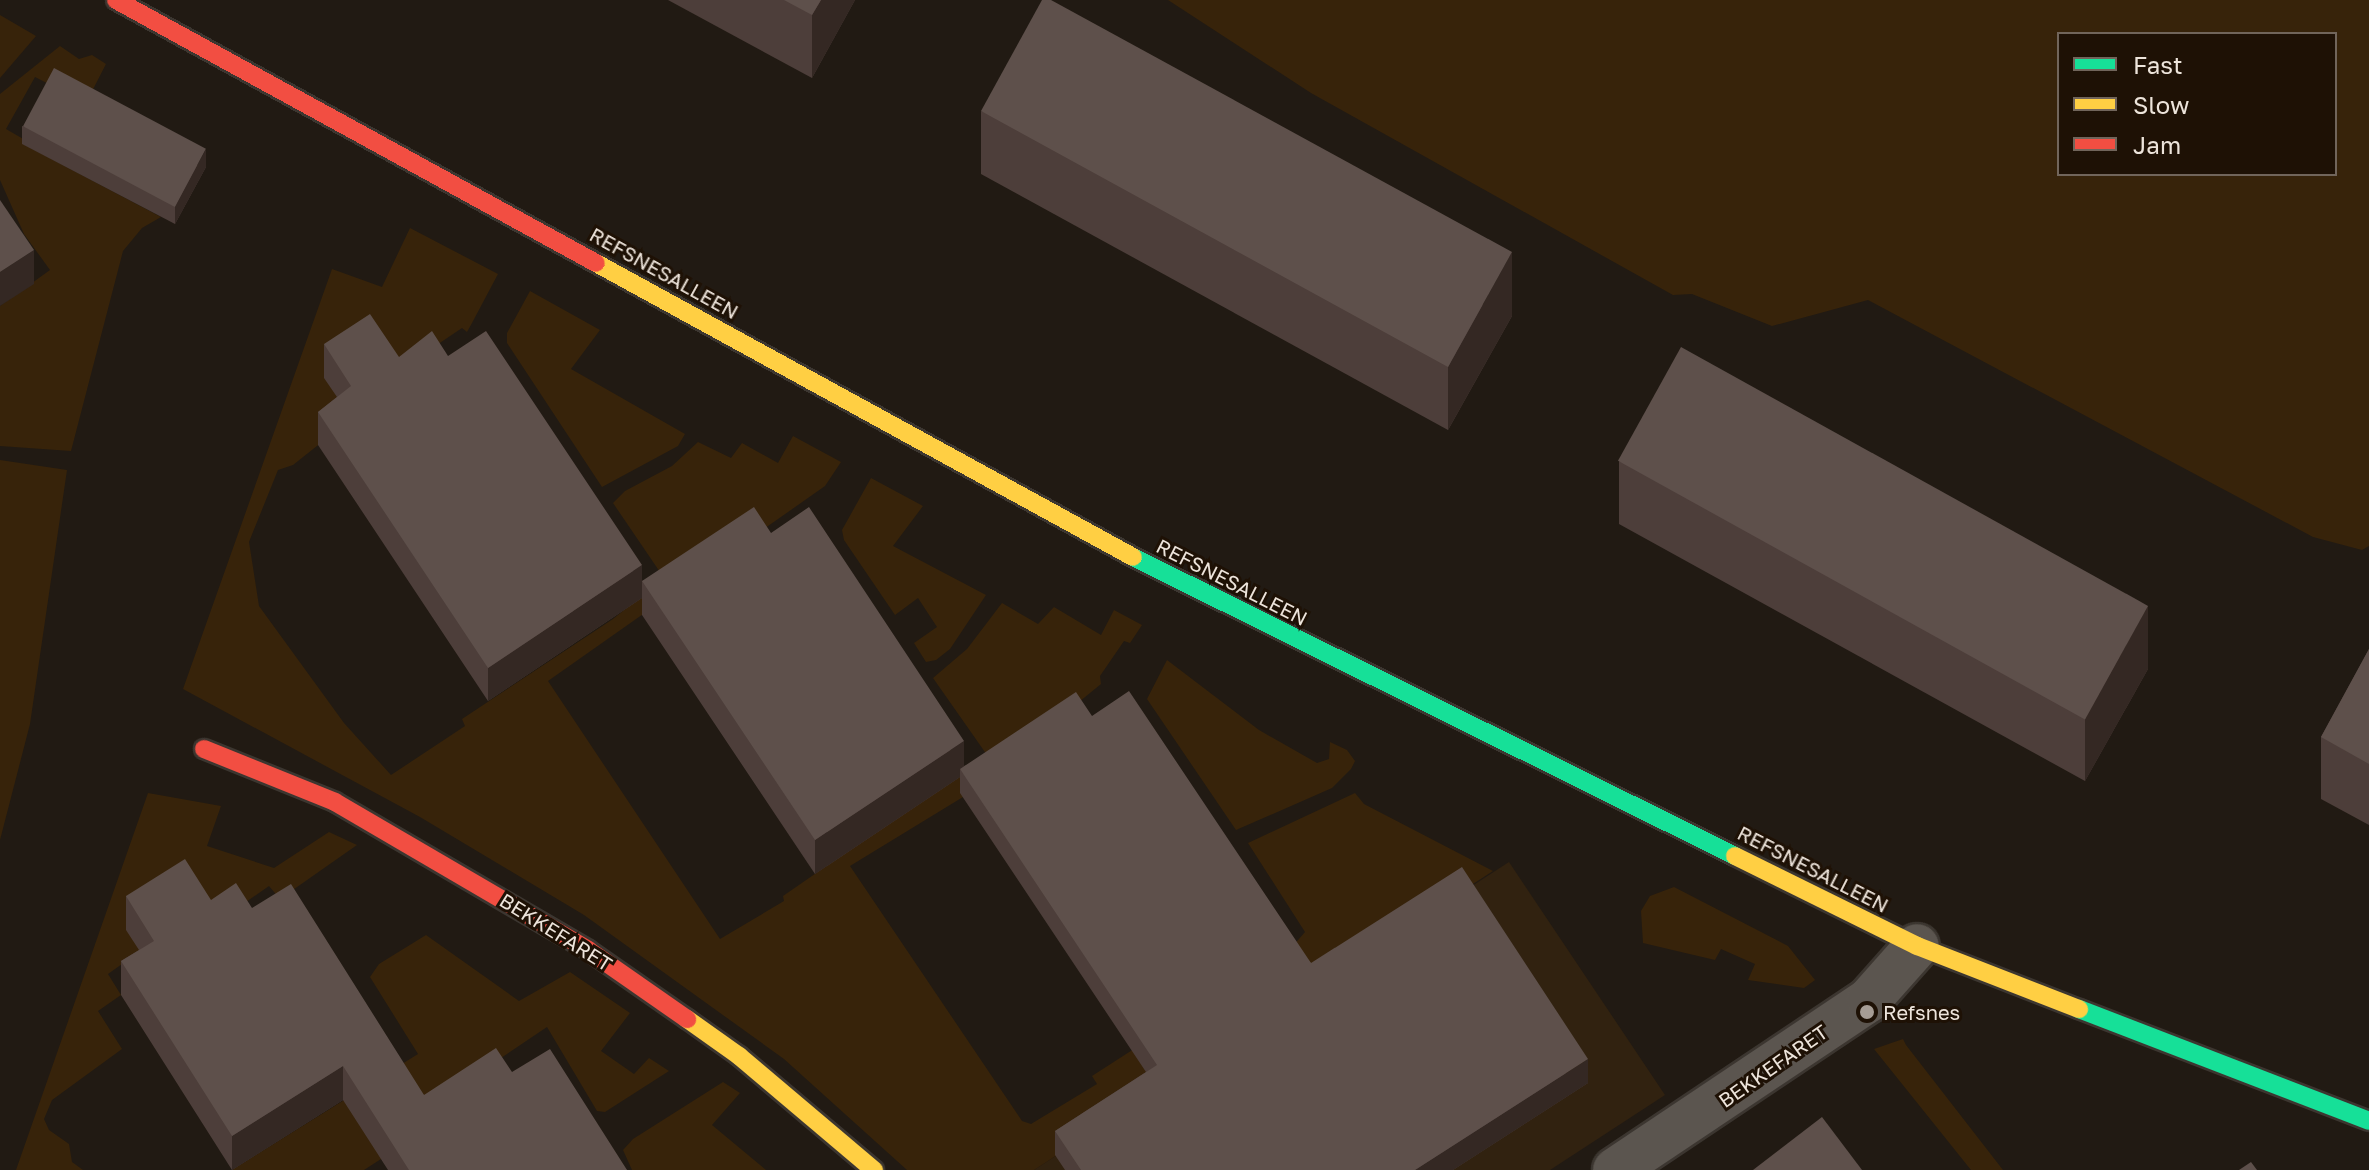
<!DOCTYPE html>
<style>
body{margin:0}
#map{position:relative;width:2369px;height:1170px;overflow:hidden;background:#211a13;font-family:"Golos Text",sans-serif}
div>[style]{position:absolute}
.built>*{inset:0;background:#312210}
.green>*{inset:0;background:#37230a}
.roads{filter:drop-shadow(2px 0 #3c3630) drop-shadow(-2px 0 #3c3630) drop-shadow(0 2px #3c3630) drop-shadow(0 -2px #3c3630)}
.street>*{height:44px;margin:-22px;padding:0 22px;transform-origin:22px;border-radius:22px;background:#5b554f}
.fast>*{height:18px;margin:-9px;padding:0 9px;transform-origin:9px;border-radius:9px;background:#16e098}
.slow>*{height:18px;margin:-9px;padding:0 9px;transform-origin:9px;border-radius:9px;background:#ffcf43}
.jam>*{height:18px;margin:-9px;padding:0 9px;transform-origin:9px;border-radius:9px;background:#f24e42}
.wall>*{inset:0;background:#4d3e3a}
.shaded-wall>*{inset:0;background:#342823}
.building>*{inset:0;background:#5e504b;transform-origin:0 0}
.dots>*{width:22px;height:22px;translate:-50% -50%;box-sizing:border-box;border:4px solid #1e1105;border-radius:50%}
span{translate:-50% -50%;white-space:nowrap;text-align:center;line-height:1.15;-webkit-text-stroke:6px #1e1105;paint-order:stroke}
.street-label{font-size:20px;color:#ede4db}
.poi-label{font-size:20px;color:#ede4db}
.left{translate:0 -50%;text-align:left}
.legend{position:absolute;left:2057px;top:32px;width:280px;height:144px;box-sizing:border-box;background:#1e1105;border:2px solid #71655b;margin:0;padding:10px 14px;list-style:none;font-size:24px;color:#ede4db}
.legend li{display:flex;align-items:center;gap:16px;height:40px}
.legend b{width:40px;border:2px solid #71655b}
</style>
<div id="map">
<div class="built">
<div style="clip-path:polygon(1509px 862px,1665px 1095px,1550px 1170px,1034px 1170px)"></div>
</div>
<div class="green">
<div style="clip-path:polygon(evenodd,1168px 0,2369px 0,2369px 546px,2362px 550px,2313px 537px,1868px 300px,1772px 326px,1692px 294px,1673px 295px,1311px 93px,1168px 0,2059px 34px,2335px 34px,2335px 174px,2059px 174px,2059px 34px)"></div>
<div style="clip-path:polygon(0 15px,36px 36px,0 78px)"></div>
<div style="clip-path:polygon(60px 46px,79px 59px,92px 55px,106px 64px,86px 103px,35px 77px,6px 129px,25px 140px,23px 144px,161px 217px,142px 228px,123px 251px,71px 451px,0 446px,0 306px,50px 270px,24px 234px,0 180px,0 94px)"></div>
<div style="clip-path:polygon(410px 228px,498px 274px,472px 323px,467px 332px,462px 328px,419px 357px,351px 419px,293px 465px,278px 470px,249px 542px,259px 606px,344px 723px,391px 775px,465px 726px,462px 719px,613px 619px,664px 578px,613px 503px,625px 491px,672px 466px,698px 442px,731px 458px,742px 443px,778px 463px,793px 436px,841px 462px,825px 486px,548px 681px,720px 939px,784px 901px,783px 896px,987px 755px,933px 678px,967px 649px,1002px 603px,1038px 624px,1054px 607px,1101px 635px,1114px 610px,1142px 625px,1130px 643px,1124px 641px,1100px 676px,1101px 684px,963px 797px,850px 866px,1022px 1121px,1031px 1124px,1097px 1084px,1092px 1076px,1292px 947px,1305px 932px,1248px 843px,1355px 793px,1364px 804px,1493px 871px,1034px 1170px,907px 1170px,784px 1059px,584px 915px,420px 817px,183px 689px,332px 269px,382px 287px)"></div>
<div style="clip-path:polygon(530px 291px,600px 330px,571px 369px,685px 434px,678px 446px,602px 487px,507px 343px,507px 333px)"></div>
<div style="clip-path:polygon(0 460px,67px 470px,30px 724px,0 840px)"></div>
<div style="clip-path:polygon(871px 478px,923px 506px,893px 546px,986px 595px,950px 649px,936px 660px,926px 662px,914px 643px,937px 627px,918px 598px,895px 615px,844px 540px,842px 530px)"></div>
<div style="clip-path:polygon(1167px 660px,1259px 730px,1317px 763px,1329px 759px,1330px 742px,1347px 750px,1355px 761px,1351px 769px,1332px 788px,1236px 830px,1147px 699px)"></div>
<div style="clip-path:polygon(148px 793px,221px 806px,207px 846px,274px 868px,329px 832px,357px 845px,280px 899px,269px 886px,233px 911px,139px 952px,108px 974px,121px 995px,98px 1011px,122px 1049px,52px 1100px,44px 1119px,49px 1130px,69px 1144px,72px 1162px,83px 1170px,16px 1170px)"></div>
<div style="clip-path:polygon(1674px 887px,1788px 946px,1815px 980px,1804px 988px,1748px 980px,1755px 964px,1721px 949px,1715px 960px,1643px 943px,1641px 911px,1650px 896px)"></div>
<div style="clip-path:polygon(426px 935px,519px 1001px,570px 972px,630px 1013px,601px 1051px,634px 1074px,649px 1058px,669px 1071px,605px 1112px,597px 1111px,547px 1027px,498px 1060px,412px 1139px,364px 1170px,232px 1170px,418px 1054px,370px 977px,379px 964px)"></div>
<div style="clip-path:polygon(1903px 1039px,1906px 1045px,2003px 1170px,1971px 1170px,1874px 1049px)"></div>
<div style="clip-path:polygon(723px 1082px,740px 1093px,712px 1125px,766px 1170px,632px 1170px,623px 1150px,633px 1139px)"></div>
</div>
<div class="roads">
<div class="street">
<div style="left:1615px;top:1170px;width:306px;rotate:-33.8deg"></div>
<div style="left:1869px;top:1000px;width:72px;rotate:-48.4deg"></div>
</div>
<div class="fast">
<div style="left:1133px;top:557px;width:672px;rotate:26.41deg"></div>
<div style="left:2079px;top:1009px;width:311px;rotate:21.1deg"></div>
</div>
<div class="slow">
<div style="left:596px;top:263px;width:612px;rotate:28.7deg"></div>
<div style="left:1735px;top:856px;width:203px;rotate:26.3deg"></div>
<div style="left:1917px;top:946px;width:174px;rotate:21.3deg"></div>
<div style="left:687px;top:1019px;width:64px;rotate:35.4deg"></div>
<div style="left:739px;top:1056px;width:177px;rotate:40.2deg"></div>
</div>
<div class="jam">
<div style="left:116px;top:0;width:547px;rotate:28.72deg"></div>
<div style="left:204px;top:749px;width:141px;rotate:22deg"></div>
<div style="left:335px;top:802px;width:293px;rotate:30.3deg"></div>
<div style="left:588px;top:950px;width:121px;rotate:34.9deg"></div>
</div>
</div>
<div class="wall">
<div style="clip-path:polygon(668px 0,855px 0,812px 78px)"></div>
<div style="clip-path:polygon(981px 111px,1512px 316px,1448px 430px,981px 174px)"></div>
<div style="clip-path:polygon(22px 126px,206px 167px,175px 224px,22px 144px)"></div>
<div style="clip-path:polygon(324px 344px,399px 357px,448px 356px,642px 581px,771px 533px,964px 766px,1092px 716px,1311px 963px,1588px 1083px,1453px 1170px,1065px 1170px,1055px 1155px,1055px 1131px,1146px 1072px,960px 793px,960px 777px,815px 874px,642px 615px,642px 598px,488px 701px,318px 445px,318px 412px,337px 397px,324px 378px)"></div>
<div style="clip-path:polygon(1619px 461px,2148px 669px,2085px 781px,1619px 524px)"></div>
<div style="clip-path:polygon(2369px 649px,2369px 825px,2321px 799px,2321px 737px)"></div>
<div style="clip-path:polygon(126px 896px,211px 900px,252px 908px,424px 1095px,512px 1072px,627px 1170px,388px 1170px,343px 1100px,232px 1170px,121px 995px,121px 961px,139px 950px,126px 930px)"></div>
</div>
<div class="shaded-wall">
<div style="clip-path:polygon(821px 0,855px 0,812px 78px,812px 15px)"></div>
<div style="clip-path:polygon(206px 149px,206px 167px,175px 224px,175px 206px)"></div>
<div style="clip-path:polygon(34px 250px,34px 284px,0 306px,0 272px)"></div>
<div style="clip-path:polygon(1512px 252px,1512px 316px,1448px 430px,1448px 367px)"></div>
<div style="clip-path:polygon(642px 565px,642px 598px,488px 701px,488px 668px)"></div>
<div style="clip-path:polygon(2148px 606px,2148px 669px,2085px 781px,2085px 718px)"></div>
<div style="clip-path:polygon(964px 741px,964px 774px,960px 769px,960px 777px,815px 874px,815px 840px)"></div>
<div style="clip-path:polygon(1588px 1059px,1588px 1083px,1453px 1170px,1415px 1170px)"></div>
<div style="clip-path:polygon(343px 1066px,343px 1100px,232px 1170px,232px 1136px)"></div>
</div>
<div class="building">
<div style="clip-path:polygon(784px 0,821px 0,812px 15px)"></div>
<div style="clip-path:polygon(1042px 0,1051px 0,1512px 252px,1448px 367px,981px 111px)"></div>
<div style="left:54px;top:68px;width:172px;height:66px;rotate:28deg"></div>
<div style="clip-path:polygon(0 200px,34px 250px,0 272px)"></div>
<div style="clip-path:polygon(370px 314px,399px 357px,432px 331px,448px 356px,486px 331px,642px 565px,488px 668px,318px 412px,351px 386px,324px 344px)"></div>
<div style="left:1681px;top:347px;width:534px;height:130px;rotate:29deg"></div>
<div style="clip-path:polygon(754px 507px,771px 533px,809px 507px,964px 741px,815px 840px,642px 581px)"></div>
<div style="clip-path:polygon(2369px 649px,2369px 764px,2321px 737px)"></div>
<div style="clip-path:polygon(1129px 691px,1311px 963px,1462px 867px,1588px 1059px,1415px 1170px,1081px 1170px,1055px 1131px,1157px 1065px,960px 769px,1076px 692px,1092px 716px)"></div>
<div style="clip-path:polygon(185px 859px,211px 900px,236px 883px,252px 908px,291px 884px,424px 1095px,496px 1048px,512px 1072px,550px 1049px,627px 1170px,409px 1170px,343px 1066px,232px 1136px,121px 961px,154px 941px,126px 896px)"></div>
<div style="clip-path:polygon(1822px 1117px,1862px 1170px,1753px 1170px)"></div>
<div style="clip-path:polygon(2251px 1162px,2257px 1170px,2239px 1170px)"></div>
</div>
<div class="dots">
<div style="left:1867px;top:1012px;background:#a69d95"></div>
</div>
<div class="street-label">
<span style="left:664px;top:273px;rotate:29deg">REFSNESALLEEN</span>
<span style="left:1232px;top:582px;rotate:27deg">REFSNESALLEEN</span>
<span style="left:1813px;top:869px;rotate:27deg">REFSNESALLEEN</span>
<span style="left:556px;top:932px;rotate:32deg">BEKKEFARET</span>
<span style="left:1773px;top:1066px;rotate:-35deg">BEKKEFARET</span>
</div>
<div class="poi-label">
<span class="left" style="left:1883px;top:1012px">Refsnes</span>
</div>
<ul class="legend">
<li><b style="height:10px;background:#16e098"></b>Fast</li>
<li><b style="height:10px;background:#ffcf43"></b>Slow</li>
<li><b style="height:10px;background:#f24e42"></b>Jam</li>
</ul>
</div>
